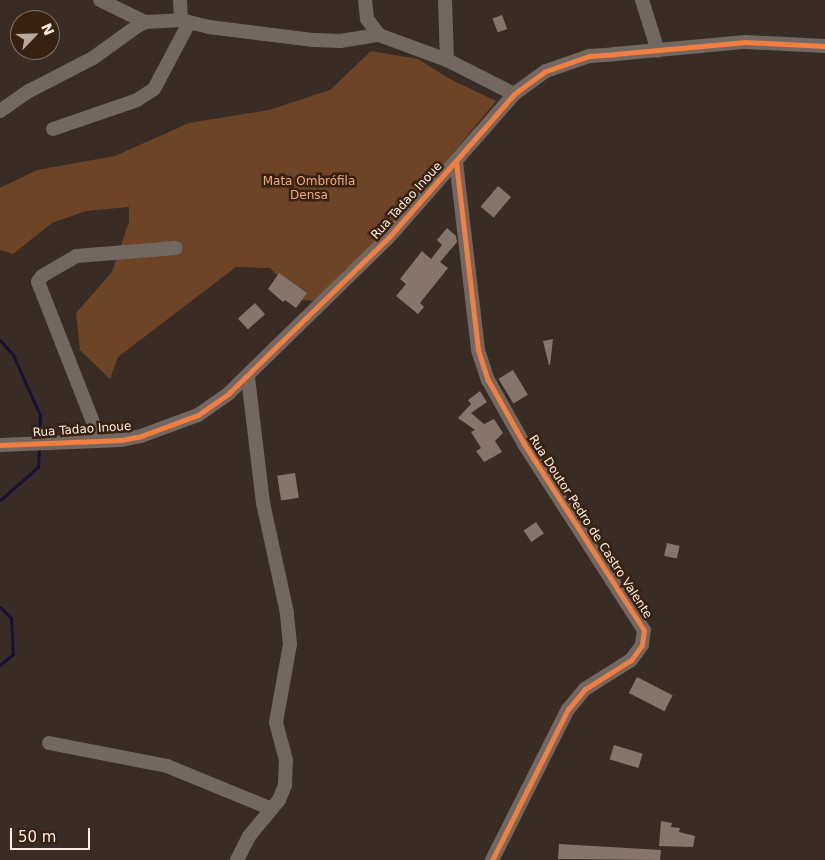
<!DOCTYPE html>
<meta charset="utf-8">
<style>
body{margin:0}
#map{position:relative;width:825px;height:860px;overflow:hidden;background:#392c24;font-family:"DejaVu Sans",sans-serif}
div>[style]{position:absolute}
.green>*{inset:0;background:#6e4426}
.stream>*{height:3px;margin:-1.5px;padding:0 1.5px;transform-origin:1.5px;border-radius:1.5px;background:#171038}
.building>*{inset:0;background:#85756a;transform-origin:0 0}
.minor>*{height:14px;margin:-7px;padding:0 7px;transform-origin:7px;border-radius:7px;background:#736861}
.cycleway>*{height:5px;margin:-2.5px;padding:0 2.5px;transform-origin:2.5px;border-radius:2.5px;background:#f27e40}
span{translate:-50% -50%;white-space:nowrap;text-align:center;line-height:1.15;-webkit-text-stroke:5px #372111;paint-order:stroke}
.park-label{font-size:12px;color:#f5ab75}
.street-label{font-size:12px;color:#fcede2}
.north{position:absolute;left:10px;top:10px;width:50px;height:50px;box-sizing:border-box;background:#372111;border:1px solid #867365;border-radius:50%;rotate:66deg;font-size:14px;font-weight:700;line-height:20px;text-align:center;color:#fcede2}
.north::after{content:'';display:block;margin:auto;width:18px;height:22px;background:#b8a9a0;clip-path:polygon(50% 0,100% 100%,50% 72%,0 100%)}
.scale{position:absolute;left:10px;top:828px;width:80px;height:22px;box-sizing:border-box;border:2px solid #fcede2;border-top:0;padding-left:6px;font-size:15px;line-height:18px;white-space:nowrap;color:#fcede2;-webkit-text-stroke:4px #372111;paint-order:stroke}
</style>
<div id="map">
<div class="green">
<div style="clip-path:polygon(371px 51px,418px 59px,450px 79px,496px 101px,366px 258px,345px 269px,319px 301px,302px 300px,270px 268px,236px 267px,118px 357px,110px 379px,80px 350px,76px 313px,112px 272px,129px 222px,129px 207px,86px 211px,52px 223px,13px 254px,0 250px,0 188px,37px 170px,115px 156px,189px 123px,269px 110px,330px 90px)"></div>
</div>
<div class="stream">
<div style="left:0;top:340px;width:20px;rotate:49deg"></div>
<div style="left:13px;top:355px;width:66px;rotate:65.8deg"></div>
<div style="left:40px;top:415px;width:24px;rotate:92deg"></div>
<div style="left:0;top:500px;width:50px;rotate:-41deg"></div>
<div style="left:38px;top:467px;width:20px;rotate:-87deg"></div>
<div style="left:0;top:607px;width:16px;rotate:45deg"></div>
<div style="left:11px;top:618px;width:36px;rotate:87deg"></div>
<div style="left:13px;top:654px;width:17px;rotate:140deg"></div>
</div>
<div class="building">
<div style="left:502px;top:15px;width:15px;height:10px;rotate:70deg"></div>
<div style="left:498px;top:186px;width:17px;height:27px;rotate:40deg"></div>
<div style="clip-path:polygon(447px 228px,456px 236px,457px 242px,440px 262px,448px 268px,420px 303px,424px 307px,418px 314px,396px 296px,406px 284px,400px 279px,422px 251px,431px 259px,442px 245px,437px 240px)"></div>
<div style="clip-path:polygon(279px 273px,307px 293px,296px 308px,285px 300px,283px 302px,268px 289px)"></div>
<div style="left:255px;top:303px;width:15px;height:23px;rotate:48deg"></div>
<div style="clip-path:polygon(553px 339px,550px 365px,549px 365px,543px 341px)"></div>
<div style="left:513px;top:370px;width:29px;height:17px;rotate:59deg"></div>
<div style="clip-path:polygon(480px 391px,487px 402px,471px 413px,484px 424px,494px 419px,503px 433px,495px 441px,502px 452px,484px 462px,476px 451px,481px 448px,471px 432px,475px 430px,458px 418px,471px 404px,468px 400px)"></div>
<div style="left:295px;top:473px;width:25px;height:18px;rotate:81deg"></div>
<div style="left:536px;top:522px;width:14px;height:15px;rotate:56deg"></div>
<div style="left:667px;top:543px;width:13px;height:13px;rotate:13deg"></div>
<div style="left:637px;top:677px;width:40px;height:18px;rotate:27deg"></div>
<div style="left:614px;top:745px;width:30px;height:15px;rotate:17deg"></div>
<div style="clip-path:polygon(661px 821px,672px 823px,671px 827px,680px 828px,679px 832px,695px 836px,693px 847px,659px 846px)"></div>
<div style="clip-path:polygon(559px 844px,661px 850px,660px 860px,558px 859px)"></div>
</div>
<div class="minor">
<div style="left:100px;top:0;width:50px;rotate:26.1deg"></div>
<div style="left:180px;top:0;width:20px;rotate:87deg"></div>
<div style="left:181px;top:20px;width:29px;rotate:14deg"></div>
<div style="left:209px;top:27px;width:106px;rotate:7.1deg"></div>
<div style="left:314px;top:40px;width:26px;rotate:2deg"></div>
<div style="left:340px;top:41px;width:39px;rotate:-9deg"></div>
<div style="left:365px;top:0;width:19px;rotate:84deg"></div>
<div style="left:367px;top:19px;width:20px;rotate:53deg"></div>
<div style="left:379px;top:35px;width:72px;rotate:20.2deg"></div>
<div style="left:447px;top:60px;width:75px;rotate:26.9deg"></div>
<div style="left:445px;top:0;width:60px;rotate:88.1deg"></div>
<div style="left:642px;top:0;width:53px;rotate:72.6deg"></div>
<div style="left:0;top:111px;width:35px;rotate:-35deg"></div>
<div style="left:29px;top:91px;width:72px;rotate:-27.3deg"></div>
<div style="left:93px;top:58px;width:53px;rotate:-35.8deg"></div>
<div style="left:136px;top:27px;width:10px;rotate:-29deg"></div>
<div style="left:145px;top:22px;width:36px;rotate:-3deg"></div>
<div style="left:53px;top:129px;width:89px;rotate:-19deg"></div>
<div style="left:137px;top:100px;width:20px;rotate:-33deg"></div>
<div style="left:154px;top:89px;width:75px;rotate:-62.1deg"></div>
<div style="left:456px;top:162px;width:189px;rotate:83.3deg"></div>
<div style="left:478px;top:350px;width:32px;rotate:72deg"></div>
<div style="left:488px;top:380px;width:73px;rotate:60.6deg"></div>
<div style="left:524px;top:444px;width:221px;rotate:57.2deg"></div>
<div style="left:644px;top:630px;width:15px;rotate:98deg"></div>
<div style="left:642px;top:645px;width:19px;rotate:126deg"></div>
<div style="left:631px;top:660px;width:54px;rotate:147.8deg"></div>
<div style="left:585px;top:689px;width:26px;rotate:130deg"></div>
<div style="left:568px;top:709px;width:169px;rotate:116.7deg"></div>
<div style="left:100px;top:440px;width:170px;rotate:-111.4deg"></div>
<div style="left:38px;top:282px;width:7px;rotate:-56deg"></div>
<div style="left:42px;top:276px;width:39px;rotate:-30deg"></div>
<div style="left:76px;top:256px;width:100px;rotate:-4.6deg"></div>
<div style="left:0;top:445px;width:121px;rotate:-2.4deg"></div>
<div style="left:121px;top:440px;width:20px;rotate:-11deg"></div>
<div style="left:141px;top:436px;width:61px;rotate:-20.2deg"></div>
<div style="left:198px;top:415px;width:38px;rotate:-35deg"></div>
<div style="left:229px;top:393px;width:223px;rotate:-44.3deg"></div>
<div style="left:389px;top:237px;width:190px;rotate:-48.8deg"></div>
<div style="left:514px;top:94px;width:39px;rotate:-36deg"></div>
<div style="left:546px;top:71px;width:46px;rotate:-19.2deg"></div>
<div style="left:589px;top:56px;width:26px;rotate:-4deg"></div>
<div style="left:615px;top:54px;width:131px;rotate:-5.3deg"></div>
<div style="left:745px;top:42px;width:80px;rotate:2.9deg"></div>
<div style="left:49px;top:743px;width:120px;rotate:11deg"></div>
<div style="left:167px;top:766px;width:113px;rotate:22.3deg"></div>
<div style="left:237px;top:860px;width:28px;rotate:-63deg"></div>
<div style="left:250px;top:835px;width:45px;rotate:-50.4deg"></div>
<div style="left:279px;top:800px;width:16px;rotate:-68deg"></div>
<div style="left:285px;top:785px;width:25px;rotate:-88deg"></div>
<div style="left:286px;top:760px;width:39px;rotate:-105deg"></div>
<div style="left:276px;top:722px;width:79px;rotate:-79.8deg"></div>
<div style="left:290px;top:644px;width:31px;rotate:-96deg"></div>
<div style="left:287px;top:613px;width:113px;rotate:-102.3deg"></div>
<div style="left:263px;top:503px;width:127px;rotate:-96.8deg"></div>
</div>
<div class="cycleway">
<div style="left:456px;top:162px;width:189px;rotate:83.3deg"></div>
<div style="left:478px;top:350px;width:32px;rotate:72deg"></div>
<div style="left:488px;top:380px;width:73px;rotate:60.6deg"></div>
<div style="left:524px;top:444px;width:221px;rotate:57.2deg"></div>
<div style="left:644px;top:630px;width:15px;rotate:98deg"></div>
<div style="left:642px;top:645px;width:19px;rotate:126deg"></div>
<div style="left:631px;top:660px;width:54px;rotate:147.8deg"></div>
<div style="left:585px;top:689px;width:26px;rotate:130deg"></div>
<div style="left:568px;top:709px;width:169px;rotate:116.7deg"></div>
<div style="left:0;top:445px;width:121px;rotate:-2.4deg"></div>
<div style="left:121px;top:440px;width:20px;rotate:-11deg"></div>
<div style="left:141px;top:436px;width:61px;rotate:-20.2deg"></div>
<div style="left:198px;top:415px;width:38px;rotate:-35deg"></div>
<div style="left:229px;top:393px;width:223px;rotate:-44.3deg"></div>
<div style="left:389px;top:237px;width:190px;rotate:-48.8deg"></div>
<div style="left:514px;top:94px;width:39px;rotate:-36deg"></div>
<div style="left:546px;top:71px;width:46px;rotate:-19.2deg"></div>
<div style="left:589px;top:56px;width:26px;rotate:-4deg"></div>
<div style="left:615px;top:54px;width:131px;rotate:-5.3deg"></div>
<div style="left:745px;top:42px;width:80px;rotate:2.9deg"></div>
</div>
<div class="park-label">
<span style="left:309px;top:189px">Mata Ombrófila<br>Densa</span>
</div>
<div class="street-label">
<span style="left:407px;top:201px;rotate:-48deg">Rua Tadao Inoue</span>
<span style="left:82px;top:430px;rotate:-4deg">Rua Tadao Inoue</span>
<span style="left:590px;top:527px;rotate:57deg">Rua Doutor Pedro de Castro Valente</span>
</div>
<div class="north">N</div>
<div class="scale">50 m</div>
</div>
